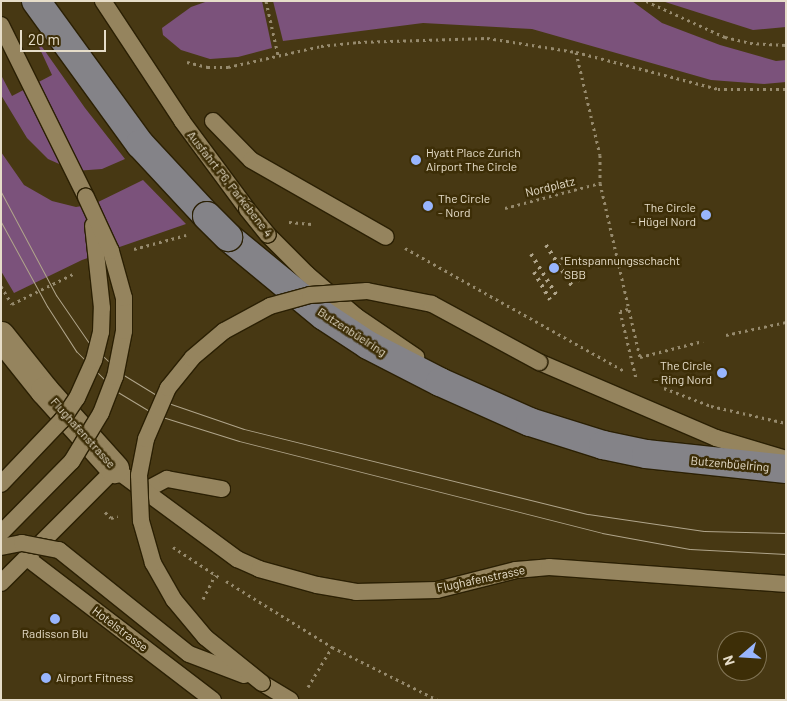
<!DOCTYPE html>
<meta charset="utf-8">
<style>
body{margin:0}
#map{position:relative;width:787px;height:701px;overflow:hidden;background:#473813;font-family:Barlow,sans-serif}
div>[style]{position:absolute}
.green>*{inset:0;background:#7b527b}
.path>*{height:3px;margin-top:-1.5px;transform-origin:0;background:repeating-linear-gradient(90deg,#968a6d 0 2.5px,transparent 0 6.5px)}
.roads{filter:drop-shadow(1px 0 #2b2004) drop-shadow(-1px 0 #2b2004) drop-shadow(0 1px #2b2004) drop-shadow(0 -1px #2b2004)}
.service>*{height:16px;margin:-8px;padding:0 8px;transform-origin:8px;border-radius:8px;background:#95845e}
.minor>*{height:28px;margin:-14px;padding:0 14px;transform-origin:14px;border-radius:14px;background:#95845e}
.secondary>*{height:28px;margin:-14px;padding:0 14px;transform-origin:14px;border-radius:14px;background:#848388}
.tram>*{height:1px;margin:-0.5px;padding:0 0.5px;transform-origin:0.5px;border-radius:0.5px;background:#b0a58b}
.rail>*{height:4px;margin-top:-2px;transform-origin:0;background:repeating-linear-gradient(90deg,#b0a58b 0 2.5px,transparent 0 7.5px)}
.bridges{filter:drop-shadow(1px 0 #2b2004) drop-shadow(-1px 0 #2b2004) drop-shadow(0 1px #2b2004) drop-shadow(0 -1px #2b2004)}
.service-bridge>*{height:16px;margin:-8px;padding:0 8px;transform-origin:8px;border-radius:8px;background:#95845e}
.secondary-bridge>*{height:28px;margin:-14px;padding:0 14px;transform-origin:14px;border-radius:14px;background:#848388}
.dots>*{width:14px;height:14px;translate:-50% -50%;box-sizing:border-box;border:2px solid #3d2e07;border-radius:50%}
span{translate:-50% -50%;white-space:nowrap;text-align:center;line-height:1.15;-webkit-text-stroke:5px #3d2e07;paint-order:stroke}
.poi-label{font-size:12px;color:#e6ddc9}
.left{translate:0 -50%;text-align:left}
.right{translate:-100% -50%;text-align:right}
.street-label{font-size:12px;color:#e6ddc9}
.frame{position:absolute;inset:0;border:2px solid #e6ddc9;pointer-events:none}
.north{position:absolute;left:717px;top:631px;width:50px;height:50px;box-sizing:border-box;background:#3d2e07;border:1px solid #817455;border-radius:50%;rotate:251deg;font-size:14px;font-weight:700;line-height:20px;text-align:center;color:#e6ddc9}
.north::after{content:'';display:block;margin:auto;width:18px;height:22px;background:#98b5fd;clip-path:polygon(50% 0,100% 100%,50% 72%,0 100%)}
.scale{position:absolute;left:20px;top:30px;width:86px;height:22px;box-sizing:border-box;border:2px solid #e6ddc9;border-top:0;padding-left:6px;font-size:15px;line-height:18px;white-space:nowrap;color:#e6ddc9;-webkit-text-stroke:4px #3d2e07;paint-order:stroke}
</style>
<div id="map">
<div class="green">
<div style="clip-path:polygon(208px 1px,262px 1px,272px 48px,238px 57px,210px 59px,181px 50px,163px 35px,162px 28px,191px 7px)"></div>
<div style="clip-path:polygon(273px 1px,632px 1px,662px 23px,720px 45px,776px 61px,786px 60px,786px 82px,764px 84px,711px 80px,532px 29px,423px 23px,283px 41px)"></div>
<div style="clip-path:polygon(662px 1px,786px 1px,786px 27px,753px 30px)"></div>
<div style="clip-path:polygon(33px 34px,85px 108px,125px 159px,102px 169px,75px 171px,48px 159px,27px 138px,1px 95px,1px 75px,12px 96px,52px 75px)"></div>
<div style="clip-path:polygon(1px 152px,24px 185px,52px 201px,76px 207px,94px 204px,143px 180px,186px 224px,82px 260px,14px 293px,1px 271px)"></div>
</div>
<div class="path">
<div style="left:266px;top:1px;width:55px;rotate:77.5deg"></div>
<div style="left:646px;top:1px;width:87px;rotate:24.5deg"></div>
<div style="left:725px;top:37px;width:26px;rotate:13deg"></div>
<div style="left:750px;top:43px;width:36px;rotate:3deg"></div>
<div style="left:576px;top:52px;width:106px;rotate:76.9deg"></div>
<div style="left:600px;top:155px;width:28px;rotate:90deg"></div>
<div style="left:600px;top:183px;width:179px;rotate:77.1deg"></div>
<div style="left:640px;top:357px;width:65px;rotate:-14.3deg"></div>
<div style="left:187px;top:62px;width:21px;rotate:14deg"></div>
<div style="left:207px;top:67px;width:21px"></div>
<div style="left:228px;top:67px;width:95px;rotate:-12.7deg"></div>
<div style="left:321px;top:46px;width:37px;rotate:-6deg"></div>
<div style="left:358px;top:42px;width:129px;rotate:-1.8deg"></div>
<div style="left:487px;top:38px;width:90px;rotate:8.9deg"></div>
<div style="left:576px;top:52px;width:147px;rotate:14.6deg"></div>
<div style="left:718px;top:89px;width:68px"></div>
<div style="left:505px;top:208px;width:98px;rotate:-14.7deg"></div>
<div style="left:289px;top:222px;width:23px;rotate:5deg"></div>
<div style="left:405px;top:248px;width:253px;rotate:29.3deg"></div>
<div style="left:134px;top:249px;width:54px;rotate:-15.1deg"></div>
<div style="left:1px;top:286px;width:21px;rotate:59deg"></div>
<div style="left:12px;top:304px;width:70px;rotate:-26.2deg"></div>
<div style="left:628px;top:309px;width:8px;rotate:166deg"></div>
<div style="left:620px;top:311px;width:69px;rotate:76.6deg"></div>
<div style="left:726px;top:335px;width:61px;rotate:-12.2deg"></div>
<div style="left:664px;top:388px;width:50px;rotate:21deg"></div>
<div style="left:711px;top:406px;width:77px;rotate:12.8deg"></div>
<div style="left:105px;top:512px;width:8px;rotate:45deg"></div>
<div style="left:111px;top:518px;width:7px;rotate:-16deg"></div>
<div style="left:173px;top:547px;width:56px;rotate:33.4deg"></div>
<div style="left:226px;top:581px;width:125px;rotate:31.9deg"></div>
<div style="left:332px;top:647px;width:119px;rotate:26.6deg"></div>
<div style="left:203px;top:599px;width:27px;rotate:-63deg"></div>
<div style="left:308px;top:687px;width:47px;rotate:-59deg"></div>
</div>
<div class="roads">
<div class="service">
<div style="left:103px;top:1px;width:144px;rotate:56.6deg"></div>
<div style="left:182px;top:121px;width:109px;rotate:53.5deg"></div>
<div style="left:1px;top:25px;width:192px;rotate:63.7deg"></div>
<div style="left:213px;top:121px;width:54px;rotate:45.7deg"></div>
<div style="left:251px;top:160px;width:155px;rotate:29.7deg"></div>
<div style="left:268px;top:235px;width:55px;rotate:45deg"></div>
<div style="left:307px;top:274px;width:65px;rotate:40.6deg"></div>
<div style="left:356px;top:316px;width:73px;rotate:34.3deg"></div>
<div style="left:539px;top:362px;width:193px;rotate:23.2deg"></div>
<div style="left:716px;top:438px;width:73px;rotate:16.7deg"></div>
<div style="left:144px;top:491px;width:26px;rotate:-28deg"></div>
<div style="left:167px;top:479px;width:56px;rotate:10.3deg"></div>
<div style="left:27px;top:558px;width:234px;rotate:37.4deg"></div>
<div style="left:1px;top:583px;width:161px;rotate:-45deg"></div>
<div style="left:115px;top:469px;width:152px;rotate:36.4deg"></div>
<div style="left:237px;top:559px;width:24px;rotate:24deg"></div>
<div style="left:259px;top:569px;width:60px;rotate:15.4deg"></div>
<div style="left:317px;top:585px;width:40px;rotate:10deg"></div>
<div style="left:356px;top:592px;width:81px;rotate:-1.4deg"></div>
<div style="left:437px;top:590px;width:81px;rotate:-14.2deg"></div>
<div style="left:516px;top:570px;width:33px;rotate:-5deg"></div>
<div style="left:549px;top:567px;width:238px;rotate:4.1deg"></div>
<div style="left:262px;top:683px;width:33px;rotate:31deg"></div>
</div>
<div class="minor">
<div style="left:1px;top:336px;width:70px;rotate:51.3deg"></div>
<div style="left:45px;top:391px;width:105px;rotate:48.1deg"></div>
</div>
<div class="secondary">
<div style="left:36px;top:1px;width:177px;rotate:54deg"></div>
<div style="left:140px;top:144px;width:98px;rotate:47.1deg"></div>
<div style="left:228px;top:237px;width:124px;rotate:39.5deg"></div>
<div style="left:324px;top:316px;width:53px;rotate:33.4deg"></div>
<div style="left:368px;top:345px;width:81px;rotate:27.2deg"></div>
<div style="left:440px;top:382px;width:98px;rotate:24deg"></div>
<div style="left:530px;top:422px;width:77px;rotate:17.5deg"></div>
<div style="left:603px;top:445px;width:44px;rotate:11.8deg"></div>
<div style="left:646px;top:454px;width:141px;rotate:6.1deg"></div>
</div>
</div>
<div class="tram">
<div style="left:1px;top:192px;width:117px;rotate:61.9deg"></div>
<div style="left:56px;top:295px;width:58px;rotate:55.5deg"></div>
<div style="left:89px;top:343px;width:45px;rotate:43.2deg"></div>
<div style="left:122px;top:374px;width:57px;rotate:31.5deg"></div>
<div style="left:171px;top:404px;width:77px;rotate:18.9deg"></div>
<div style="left:244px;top:429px;width:354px;rotate:13.9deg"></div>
<div style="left:588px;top:514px;width:117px;rotate:8.3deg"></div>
<div style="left:704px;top:531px;width:82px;rotate:1.4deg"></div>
<div style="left:1px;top:222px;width:96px;rotate:61.3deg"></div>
<div style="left:47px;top:306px;width:54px;rotate:57.2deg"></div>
<div style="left:76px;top:351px;width:57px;rotate:45deg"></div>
<div style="left:116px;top:391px;width:47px;rotate:31deg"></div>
<div style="left:156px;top:415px;width:87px;rotate:17.4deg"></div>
<div style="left:239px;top:441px;width:374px;rotate:14.2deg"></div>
<div style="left:602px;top:533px;width:89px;rotate:10.3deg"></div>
<div style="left:690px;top:549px;width:96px;rotate:3deg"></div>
</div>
<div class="rail">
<div style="left:546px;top:245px;width:49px;rotate:57.6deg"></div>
<div style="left:531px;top:254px;width:49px;rotate:58.2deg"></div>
<div style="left:562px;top:257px;width:30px;rotate:56deg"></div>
<div style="left:534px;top:272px;width:32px;rotate:60deg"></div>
</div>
<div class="bridges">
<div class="service-bridge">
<div style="left:247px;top:209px;width:33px;rotate:51deg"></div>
<div style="left:1px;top:484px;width:88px;rotate:-46.4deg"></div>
<div style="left:62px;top:420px;width:27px;rotate:-56deg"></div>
<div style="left:77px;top:398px;width:42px;rotate:-65.9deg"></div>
<div style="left:94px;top:360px;width:29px;rotate:-76deg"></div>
<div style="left:101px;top:332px;width:24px;rotate:-88deg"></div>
<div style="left:102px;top:308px;width:83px;rotate:-96.2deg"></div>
<div style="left:1px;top:533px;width:101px;rotate:-45.4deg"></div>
<div style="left:72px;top:461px;width:56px;rotate:-58.9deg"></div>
<div style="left:101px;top:413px;width:39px;rotate:-69deg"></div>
<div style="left:115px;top:377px;width:47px;rotate:-78.9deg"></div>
<div style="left:124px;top:331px;width:33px;rotate:-90deg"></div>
<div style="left:124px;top:298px;width:49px;rotate:-105.5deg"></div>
<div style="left:111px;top:251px;width:60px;rotate:-114.8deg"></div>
<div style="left:1px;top:547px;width:21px;rotate:-11deg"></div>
<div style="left:22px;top:543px;width:38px;rotate:11deg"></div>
<div style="left:59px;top:550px;width:166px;rotate:38.7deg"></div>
<div style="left:189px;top:654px;width:59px;rotate:20.9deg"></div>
<div style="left:262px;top:683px;width:73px;rotate:-141.1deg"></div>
<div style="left:205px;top:637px;width:48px;rotate:-130deg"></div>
<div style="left:174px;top:600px;width:43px;rotate:-119.6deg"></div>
<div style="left:153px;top:563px;width:44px;rotate:-105.9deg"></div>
<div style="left:141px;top:521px;width:46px;rotate:-92.5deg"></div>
<div style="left:139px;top:475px;width:37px;rotate:-79deg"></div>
<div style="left:146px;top:439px;width:56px;rotate:-66.7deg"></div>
<div style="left:168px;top:388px;width:38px;rotate:-51deg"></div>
<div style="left:192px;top:358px;width:42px;rotate:-40.2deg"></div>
<div style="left:224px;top:331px;width:52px;rotate:-28.5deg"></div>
<div style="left:270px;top:306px;width:41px;rotate:-15.4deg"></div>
<div style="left:310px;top:295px;width:57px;rotate:-4deg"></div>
<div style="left:367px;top:291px;width:66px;rotate:11.3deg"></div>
<div style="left:432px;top:304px;width:122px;rotate:28.5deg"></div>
</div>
<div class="secondary-bridge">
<div style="left:207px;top:216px;width:30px;rotate:45deg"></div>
</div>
</div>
<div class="dots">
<div style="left:416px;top:160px;background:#98b5fd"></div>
<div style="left:428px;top:206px;background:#98b5fd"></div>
<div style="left:706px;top:215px;background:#98b5fd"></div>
<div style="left:554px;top:268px;background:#98b5fd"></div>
<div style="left:722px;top:373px;background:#98b5fd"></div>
<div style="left:55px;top:619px;background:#98b5fd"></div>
<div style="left:46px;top:678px;background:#98b5fd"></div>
</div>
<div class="poi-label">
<span class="left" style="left:426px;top:160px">Hyatt Place Zurich<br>Airport The Circle</span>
<span class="left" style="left:438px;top:206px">The Circle<br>- Nord</span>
<span class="right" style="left:696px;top:215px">The Circle<br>- Hügel Nord</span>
<span class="left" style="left:564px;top:268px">Entspannungsschacht<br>SBB</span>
<span class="right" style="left:712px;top:373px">The Circle<br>- Ring Nord</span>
<span style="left:55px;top:634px">Radisson Blu</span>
<span class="left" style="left:56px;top:678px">Airport Fitness</span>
</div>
<div class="street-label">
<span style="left:230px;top:184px;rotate:52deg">Ausfahrt P6, Parkebene 4</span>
<span style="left:550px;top:187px;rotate:-14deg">Nordplatz</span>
<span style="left:352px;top:332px;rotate:33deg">Butzenbüelring</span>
<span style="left:83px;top:433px;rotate:48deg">Flughafenstrasse</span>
<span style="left:730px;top:464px;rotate:5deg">Butzenbüelring</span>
<span style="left:481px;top:579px;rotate:-12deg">Flughafenstrasse</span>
<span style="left:120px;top:629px;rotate:37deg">Hotelstrasse</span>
</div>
<div class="frame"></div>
<div class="north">N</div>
<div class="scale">20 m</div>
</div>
